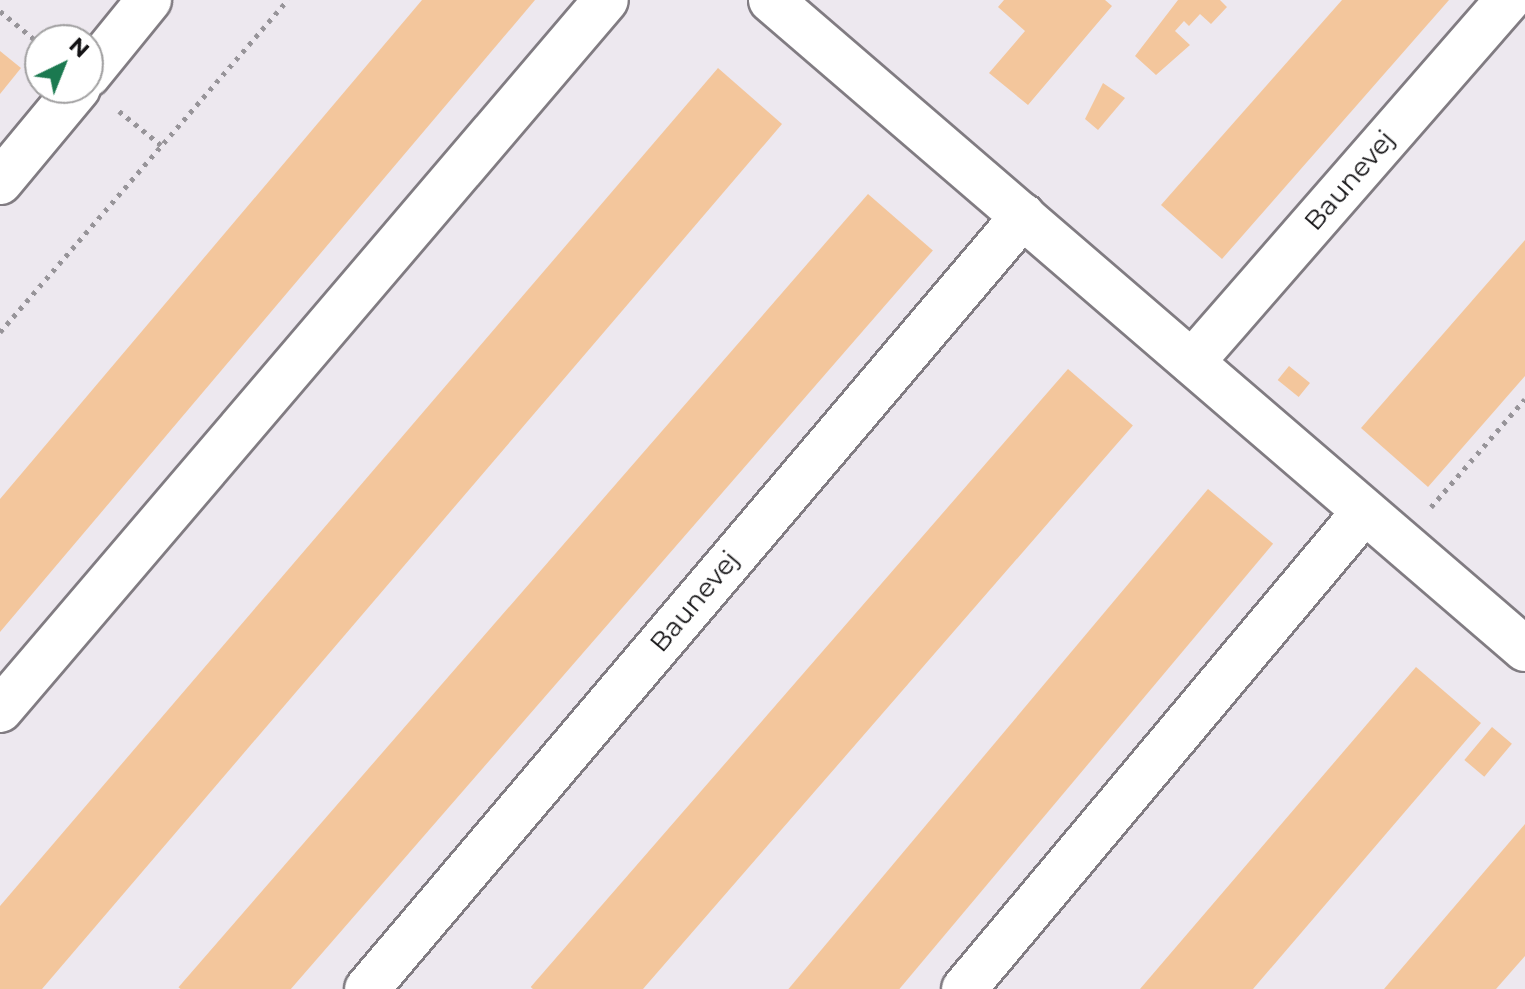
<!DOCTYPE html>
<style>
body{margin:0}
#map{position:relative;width:1525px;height:989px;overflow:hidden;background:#ede8ef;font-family:Montserrat,sans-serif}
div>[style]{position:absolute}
.building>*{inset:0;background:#f3c69c;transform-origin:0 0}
.path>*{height:5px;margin-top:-2.5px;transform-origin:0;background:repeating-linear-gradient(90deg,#979499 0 4px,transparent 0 10px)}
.roads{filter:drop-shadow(2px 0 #817c82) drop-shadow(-2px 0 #817c82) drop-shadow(0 2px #817c82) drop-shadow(0 -2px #817c82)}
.minor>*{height:44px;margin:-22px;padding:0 22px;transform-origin:22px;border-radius:22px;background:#fff}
span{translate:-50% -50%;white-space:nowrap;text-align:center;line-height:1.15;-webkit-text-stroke:6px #fff;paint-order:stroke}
.street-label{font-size:26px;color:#131214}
.north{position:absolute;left:24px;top:24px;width:80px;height:80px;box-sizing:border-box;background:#fff;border:2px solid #a1a0a1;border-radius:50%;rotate:43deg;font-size:22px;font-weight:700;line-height:32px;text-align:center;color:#131214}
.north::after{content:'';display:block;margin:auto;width:28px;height:36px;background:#1b7950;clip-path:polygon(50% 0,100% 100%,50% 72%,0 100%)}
</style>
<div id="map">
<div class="building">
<div style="clip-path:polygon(422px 0,535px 0,0 632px,0 499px)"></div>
<div style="clip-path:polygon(1004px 0,1105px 0,1112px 6px,1028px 105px,989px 73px,1025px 31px,998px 7px)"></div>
<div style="clip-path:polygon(1178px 0,1220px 0,1227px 7px,1211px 24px,1200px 14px,1189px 26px,1184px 21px,1175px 31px,1190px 45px,1156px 75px,1135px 56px)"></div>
<div style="clip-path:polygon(1342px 0,1449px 0,1222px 259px,1161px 205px)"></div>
<div style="clip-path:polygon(0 51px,21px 68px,0 94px)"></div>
<div style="clip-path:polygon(718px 68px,782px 124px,42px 989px,0 989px,0 906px)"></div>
<div style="clip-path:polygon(1103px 83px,1125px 98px,1098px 130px,1085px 119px)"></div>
<div style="left:868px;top:194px;width:86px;height:1051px;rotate:41deg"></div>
<div style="clip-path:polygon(1525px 240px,1525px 376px,1428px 487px,1361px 428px)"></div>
<div style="left:1289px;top:366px;width:27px;height:18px;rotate:39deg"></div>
<div style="left:1068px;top:369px;width:86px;height:819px;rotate:41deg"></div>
<div style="left:1208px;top:489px;width:85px;height:656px;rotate:40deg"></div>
<div style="clip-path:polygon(1416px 667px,1481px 723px,1253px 989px,1140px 989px)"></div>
<div style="left:1492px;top:727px;width:26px;height:43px;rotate:40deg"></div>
<div style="clip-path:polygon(1525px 824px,1525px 956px,1496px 989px,1384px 989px)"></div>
</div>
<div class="path">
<div style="left:0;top:11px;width:52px;rotate:39.5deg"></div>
<div style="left:119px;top:111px;width:54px;rotate:39deg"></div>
<div style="left:0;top:332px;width:440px;rotate:-49.1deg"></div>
<div style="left:1431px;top:507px;width:143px;rotate:-49deg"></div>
</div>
<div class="roads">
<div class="minor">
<div style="left:771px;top:0;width:995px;rotate:40.72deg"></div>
<div style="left:88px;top:75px;width:97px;rotate:-50.9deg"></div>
<div style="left:0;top:182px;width:122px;rotate:-50.3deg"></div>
<div style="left:1192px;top:362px;width:481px;rotate:-48.9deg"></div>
<div style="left:0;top:710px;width:933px;rotate:-49.52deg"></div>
<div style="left:367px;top:989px;width:1014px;rotate:-49.68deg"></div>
<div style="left:964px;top:989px;width:623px;rotate:-50.02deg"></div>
</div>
</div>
<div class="street-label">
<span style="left:1350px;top:181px;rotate:-49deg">Baunevej</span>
<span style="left:695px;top:602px;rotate:-50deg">Baunevej</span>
</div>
<div class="north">N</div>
</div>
